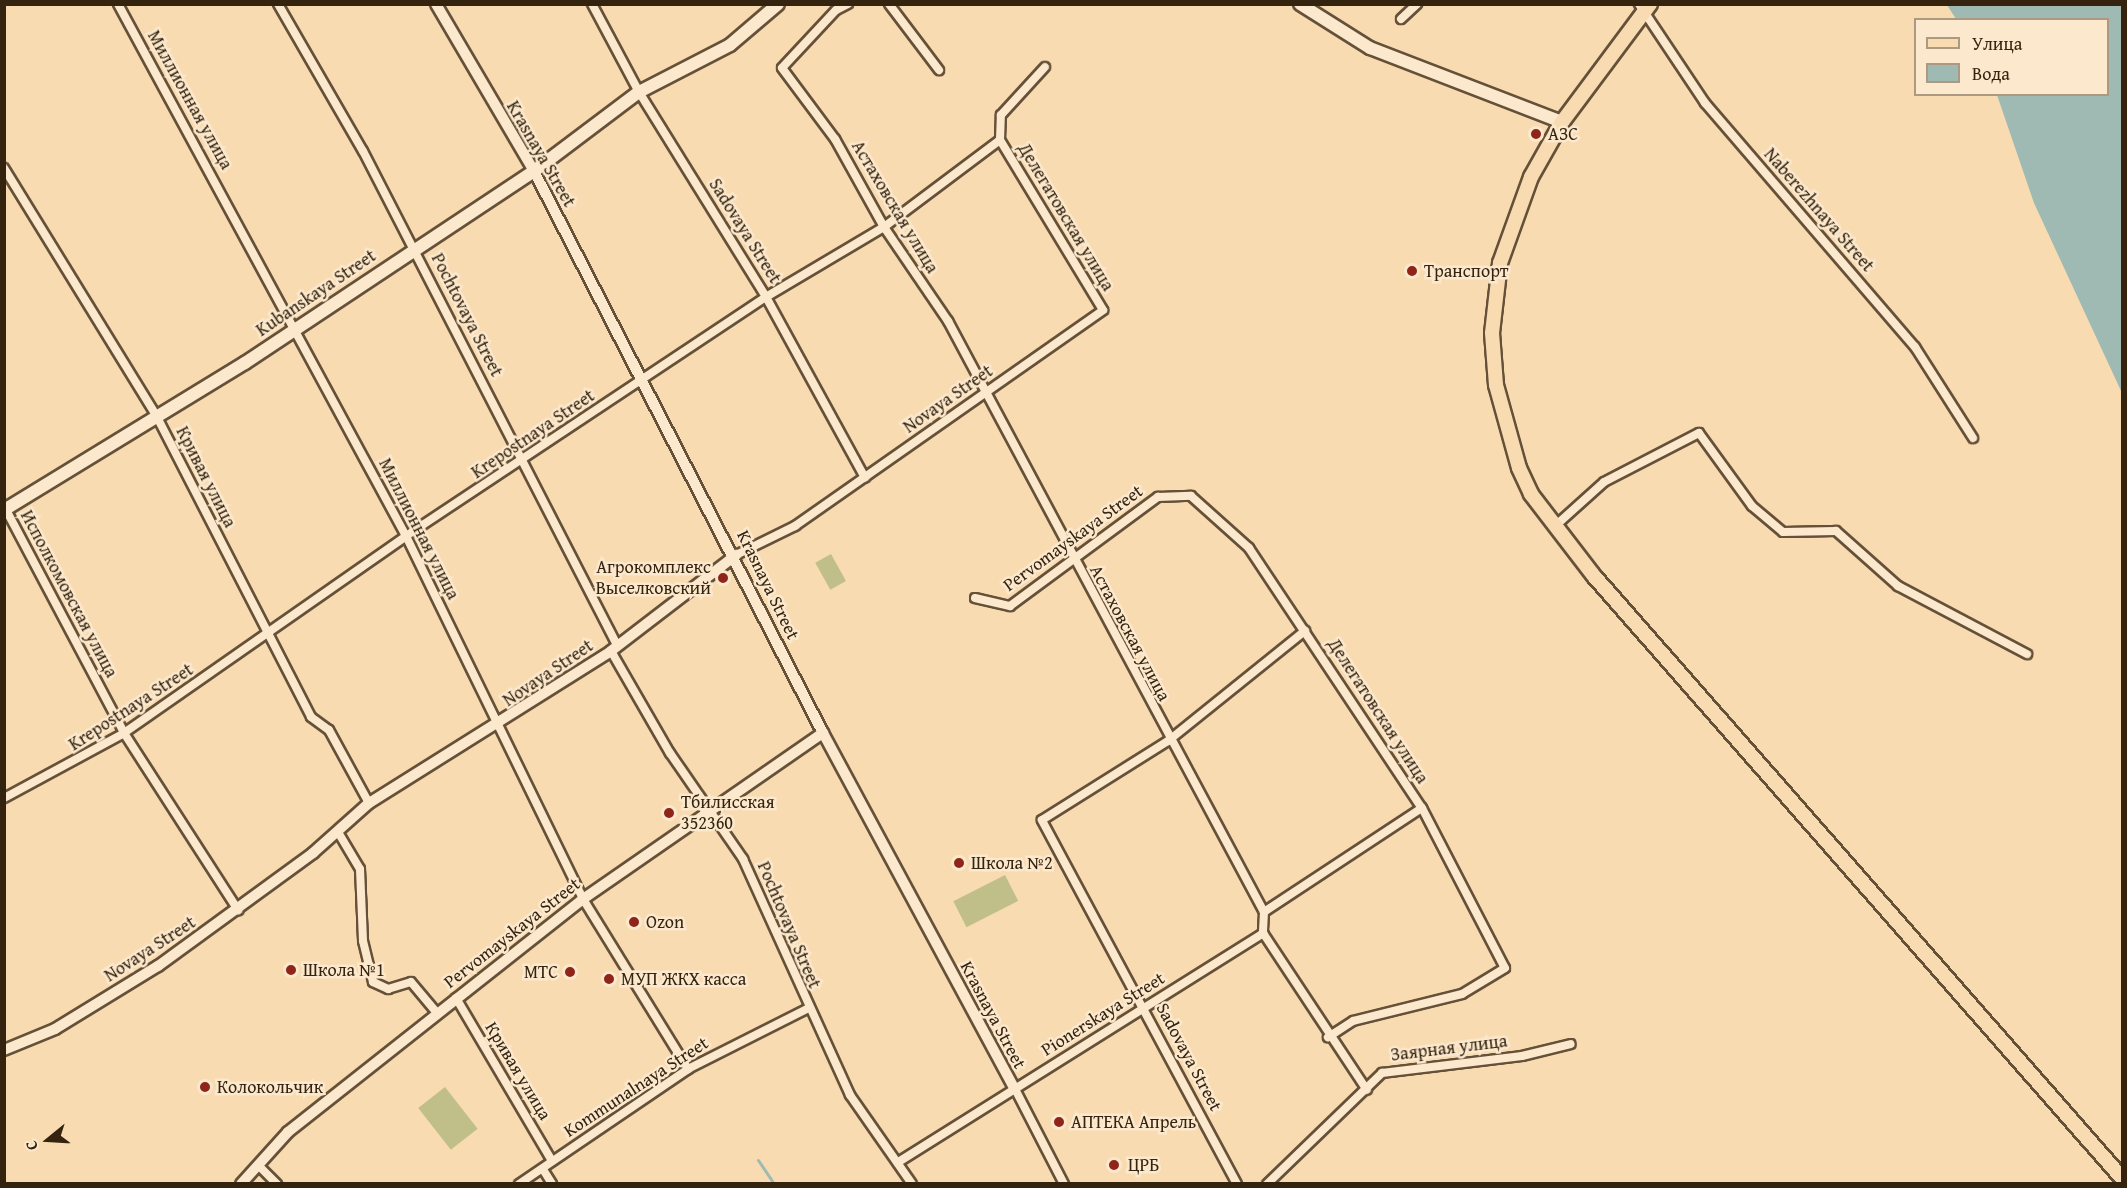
<!DOCTYPE html>
<meta charset="utf-8">
<style>
body{margin:0}
#map{position:relative;width:2127px;height:1188px;overflow:hidden;background:#f9dbb2;font-family:"Gentium Book Plus",serif}
div>[style]{position:absolute}
.green>*{inset:0;background:#c0bf8a;transform-origin:0 0}
.water>*{inset:0;background:#9ebab2}
.stream>*{height:3px;margin:-1.5px;padding:0 1.5px;transform-origin:1.5px;border-radius:1.5px;background:#9ebab2}
.roads{filter:drop-shadow(2px 0 #655138) drop-shadow(-2px 0 #655138) drop-shadow(0 2px #655138) drop-shadow(0 -2px #655138)}
.minor>*{height:8px;margin:-4px;padding:0 4px;transform-origin:4px;border-radius:4px;background:#fbe8cd}
.tertiary>*{height:10px;margin:-5px;padding:0 5px;transform-origin:5px;border-radius:5px;background:#fbe8cd}
.secondary>*{height:12px;margin:-6px;padding:0 6px;transform-origin:6px;border-radius:6px;background:#fbe8cd}
.primary>*{height:14px;margin:-7px;padding:0 7px;transform-origin:7px;border-radius:7px;background:#f9dbb2}
.dots>*{width:16px;height:16px;translate:-50% -50%;box-sizing:border-box;border:3px solid #fbe8cd;border-radius:50%}
span{translate:-50% -50%;white-space:nowrap;text-align:center;line-height:1.15;-webkit-text-stroke:5px #fbe8cd;paint-order:stroke}
.street-label{font-size:18px;color:#34230f}
.poi-label{font-size:18px;color:#34230f}
.left{translate:0 -50%;text-align:left}
.right{translate:-100% -50%;text-align:right}
.frame{position:absolute;inset:0;border:6px solid #34230f;pointer-events:none}
.legend{position:absolute;left:1914px;top:18px;width:195px;height:78px;box-sizing:border-box;background:#fbe8cd;border:2px solid #ab9981;margin:0;padding:8px 10px;list-style:none;font-size:18px;color:#34230f}
.legend li{display:flex;align-items:center;gap:12px;height:30px}
.legend b{width:30px;border:2px solid #ab9981}
.north{position:absolute;left:18px;top:1110px;width:60px;height:60px;-webkit-text-stroke:4px #fbe8cd;paint-order:stroke;rotate:252deg;font-size:16px;font-weight:700;line-height:24px;text-align:center;color:#34230f}
.north::after{content:'';display:block;margin:auto;width:21px;height:27px;background:#34230f;clip-path:polygon(50% 0,100% 100%,50% 72%,0 100%)}
</style>
<div id="map">
<div class="green">
<div style="left:831px;top:554px;width:31px;height:18px;rotate:61deg"></div>
<div style="left:1005px;top:875px;width:29px;height:58px;rotate:63deg"></div>
<div style="left:445px;top:1087px;width:53px;height:34px;rotate:52deg"></div>
</div>
<div class="water">
<div style="clip-path:polygon(1947px 5px,2122px 5px,2122px 393px,2034px 203px,1997px 95px,2108px 94px,2108px 20px,1956px 19px)"></div>
</div>
<div class="stream">
<div style="left:758px;top:1160px;width:29px;rotate:56deg"></div>
</div>
<div class="roads">
<div class="minor">
<div style="left:118px;top:4px;width:605px;rotate:61.57deg"></div>
<div style="left:406px;top:536px;width:404px;rotate:64deg"></div>
<div style="left:583px;top:899px;width:200px;rotate:58.3deg"></div>
<div style="left:278px;top:4px;width:170px;rotate:60deg"></div>
<div style="left:363px;top:151px;width:555px;rotate:62.79deg"></div>
<div style="left:592px;top:4px;width:100px;rotate:61.9deg"></div>
<div style="left:639px;top:92px;width:241px;rotate:58.2deg"></div>
<div style="left:766px;top:297px;width:206px;rotate:61.3deg"></div>
<div style="left:848px;top:4px;width:13px;rotate:153deg"></div>
<div style="left:836px;top:10px;width:79px;rotate:133deg"></div>
<div style="left:782px;top:68px;width:89px;rotate:53.3deg"></div>
<div style="left:835px;top:139px;width:101px;rotate:60.9deg"></div>
<div style="left:884px;top:227px;width:114px;rotate:55.8deg"></div>
<div style="left:948px;top:321px;width:670px;rotate:61.87deg"></div>
<div style="left:1264px;top:912px;width:21px;rotate:93deg"></div>
<div style="left:1263px;top:933px;width:188px;rotate:56.5deg"></div>
<div style="left:889px;top:4px;width:83px;rotate:52.9deg"></div>
<div style="left:1639px;top:4px;width:119px;rotate:56.3deg"></div>
<div style="left:1705px;top:103px;width:322px;rotate:49.3deg"></div>
<div style="left:1915px;top:347px;width:108px;rotate:57.5deg"></div>
<div style="left:1401px;top:19px;width:22px;rotate:-43deg"></div>
<div style="left:4px;top:168px;width:292px;rotate:58.4deg"></div>
<div style="left:157px;top:417px;width:337px;rotate:62.8deg"></div>
<div style="left:311px;top:717px;width:22px;rotate:36deg"></div>
<div style="left:329px;top:730px;width:83px;rotate:61.3deg"></div>
<div style="left:4px;top:506px;width:257px;rotate:62.1deg"></div>
<div style="left:124px;top:733px;width:211px;rotate:57.2deg"></div>
<div style="left:1554px;top:527px;width:67px;rotate:-42deg"></div>
<div style="left:1604px;top:482px;width:107px;rotate:-27.3deg"></div>
<div style="left:1699px;top:433px;width:90px;rotate:54deg"></div>
<div style="left:1752px;top:506px;width:40px;rotate:40deg"></div>
<div style="left:1783px;top:532px;width:53px;rotate:-1.1deg"></div>
<div style="left:1836px;top:531px;width:83px;rotate:41.6deg"></div>
<div style="left:1898px;top:586px;width:146px;rotate:27.8deg"></div>
<div style="left:736px;top:555px;width:66px;rotate:-26.2deg"></div>
<div style="left:795px;top:526px;width:376px;rotate:-35deg"></div>
<div style="left:1103px;top:310px;width:199px;rotate:-121.2deg"></div>
<div style="left:975px;top:598px;width:36px;rotate:13deg"></div>
<div style="left:1010px;top:606px;width:184px;rotate:-36.4deg"></div>
<div style="left:1158px;top:497px;width:33px;rotate:-2deg"></div>
<div style="left:1191px;top:496px;width:78px;rotate:41.9deg"></div>
<div style="left:1249px;top:548px;width:312px;rotate:56.4deg"></div>
<div style="left:1422px;top:808px;width:180px;rotate:62.6deg"></div>
<div style="left:1505px;top:968px;width:50px;rotate:148.8deg"></div>
<div style="left:1462px;top:994px;width:112px;rotate:166.1deg"></div>
<div style="left:1353px;top:1021px;width:30px;rotate:147deg"></div>
<div style="left:611px;top:651px;width:118px;rotate:60deg"></div>
<div style="left:670px;top:753px;width:129px;rotate:55.4deg"></div>
<div style="left:743px;top:859px;width:259px;rotate:65.6deg"></div>
<div style="left:850px;top:1095px;width:108px;rotate:55.1deg"></div>
<div style="left:4px;top:798px;width:136px;rotate:-28.4deg"></div>
<div style="left:124px;top:733px;width:344px;rotate:-34.9deg"></div>
<div style="left:406px;top:536px;width:432px;rotate:-33.6deg"></div>
<div style="left:766px;top:297px;width:137px;rotate:-30.7deg"></div>
<div style="left:884px;top:227px;width:145px;rotate:-36.9deg"></div>
<div style="left:1000px;top:140px;width:25px;rotate:-88deg"></div>
<div style="left:1001px;top:115px;width:65px;rotate:-47.5deg"></div>
<div style="left:338px;top:832px;width:43px;rotate:59.3deg"></div>
<div style="left:360px;top:869px;width:72px;rotate:87.6deg"></div>
<div style="left:363px;top:941px;width:42px;rotate:76.3deg"></div>
<div style="left:373px;top:982px;width:17px;rotate:25deg"></div>
<div style="left:388px;top:989px;width:24px;rotate:-17deg"></div>
<div style="left:411px;top:982px;width:40px;rotate:50deg"></div>
<div style="left:1264px;top:912px;width:189px;rotate:-33.4deg"></div>
<div style="left:456px;top:998px;width:189px;rotate:59.5deg"></div>
<div style="left:1015px;top:1089px;width:107px;rotate:62.7deg"></div>
<div style="left:900px;top:1161px;width:429px;rotate:-32.1deg"></div>
<div style="left:258px;top:1165px;width:27px;rotate:45deg"></div>
<div style="left:544px;top:1171px;width:15px;rotate:58deg"></div>
<div style="left:519px;top:1184px;width:204px;rotate:-34.2deg"></div>
<div style="left:688px;top:1069px;width:133px;rotate:-26.8deg"></div>
<div style="left:1237px;top:1184px;width:413px;rotate:-118.2deg"></div>
<div style="left:1042px;top:820px;width:149px;rotate:-32.1deg"></div>
<div style="left:1168px;top:741px;width:176px;rotate:-38.8deg"></div>
<div style="left:1267px;top:1184px;width:160px;rotate:-44deg"></div>
<div style="left:1382px;top:1073px;width:141px;rotate:-6.9deg"></div>
<div style="left:1522px;top:1056px;width:50px;rotate:-13.8deg"></div>
</div>
<div class="tertiary">
<div style="left:436px;top:4px;width:194px;rotate:59.6deg"></div>
<div style="left:534px;top:171px;width:632px;rotate:62.79deg"></div>
<div style="left:823px;top:733px;width:404px;rotate:61.7deg"></div>
<div style="left:4px;top:1050px;width:55px;rotate:-22.4deg"></div>
<div style="left:55px;top:1029px;width:121px;rotate:-31.5deg"></div>
<div style="left:158px;top:966px;width:192px;rotate:-36.1deg"></div>
<div style="left:313px;top:853px;width:75px;rotate:-41.8deg"></div>
<div style="left:369px;top:803px;width:286px;rotate:-32.1deg"></div>
<div style="left:611px;top:651px;width:158px;rotate:-37.5deg"></div>
<div style="left:241px;top:1184px;width:70px;rotate:-47.9deg"></div>
<div style="left:288px;top:1132px;width:376px;rotate:-38.3deg"></div>
<div style="left:583px;top:899px;width:292px;rotate:-34.7deg"></div>
</div>
<div class="secondary">
<div style="left:1300px;top:4px;width:83px;rotate:32.2deg"></div>
<div style="left:1370px;top:48px;width:206px;rotate:21.1deg"></div>
<div style="left:4px;top:510px;width:282px;rotate:-31.4deg"></div>
<div style="left:245px;top:363px;width:347px;rotate:-33.6deg"></div>
<div style="left:534px;top:171px;width:131px;rotate:-37deg"></div>
<div style="left:639px;top:92px;width:102px;rotate:-27.3deg"></div>
<div style="left:730px;top:45px;width:63px;rotate:-40.5deg"></div>
</div>
<div class="primary">
<div style="left:1650px;top:4px;width:147px;rotate:126.7deg"></div>
<div style="left:1562px;top:122px;width:63px;rotate:119.4deg"></div>
<div style="left:1531px;top:177px;width:91px;rotate:109.8deg"></div>
<div style="left:1500px;top:263px;width:70px;rotate:96.5deg"></div>
<div style="left:1492px;top:333px;width:52px;rotate:85.6deg"></div>
<div style="left:1496px;top:385px;width:86px;rotate:74.5deg"></div>
<div style="left:1519px;top:468px;width:29px;rotate:65deg"></div>
<div style="left:1531px;top:494px;width:103px;rotate:52.5deg"></div>
<div style="left:1594px;top:576px;width:801px;rotate:48.75deg"></div>
</div>
</div>
<div class="dots">
<div style="left:1536px;top:134px;background:#8f2418"></div>
<div style="left:1412px;top:271px;background:#8f2418"></div>
<div style="left:723px;top:578px;background:#8f2418"></div>
<div style="left:669px;top:813px;background:#8f2418"></div>
<div style="left:959px;top:863px;background:#8f2418"></div>
<div style="left:634px;top:922px;background:#8f2418"></div>
<div style="left:291px;top:970px;background:#8f2418"></div>
<div style="left:570px;top:972px;background:#8f2418"></div>
<div style="left:609px;top:979px;background:#8f2418"></div>
<div style="left:205px;top:1087px;background:#8f2418"></div>
<div style="left:1059px;top:1122px;background:#8f2418"></div>
<div style="left:1114px;top:1165px;background:#8f2418"></div>
</div>
<div class="street-label">
<span style="left:190px;top:100px;rotate:61deg">Миллионная улица</span>
<span style="left:541px;top:154px;rotate:60deg">Krasnaya Street</span>
<span style="left:895px;top:207px;rotate:59deg">Астаховская улица</span>
<span style="left:1819px;top:210px;rotate:49deg">Naberezhnaya Street</span>
<span style="left:1066px;top:217px;rotate:59deg">Делегатовская улица</span>
<span style="left:745px;top:231px;rotate:58deg">Sadovaya Street</span>
<span style="left:316px;top:293px;rotate:-34deg">Kubanskaya Street</span>
<span style="left:467px;top:315px;rotate:63deg">Pochtovaya Street</span>
<span style="left:948px;top:399px;rotate:-35deg">Novaya Street</span>
<span style="left:533px;top:434px;rotate:-34deg">Krepostnaya Street</span>
<span style="left:206px;top:477px;rotate:63deg">Кривая улица</span>
<span style="left:419px;top:529px;rotate:63deg">Миллионная улица</span>
<span style="left:1073px;top:538px;rotate:-36deg">Pervomayskaya Street</span>
<span style="left:768px;top:585px;rotate:64deg">Krasnaya Street</span>
<span style="left:69px;top:594px;rotate:62deg">Исполкомовская улица</span>
<span style="left:1130px;top:633px;rotate:62deg">Астаховская улица</span>
<span style="left:548px;top:673px;rotate:-34deg">Novaya Street</span>
<span style="left:131px;top:707px;rotate:-33deg">Krepostnaya Street</span>
<span style="left:1378px;top:711px;rotate:57deg">Делегатовская улица</span>
<span style="left:789px;top:925px;rotate:67deg">Pochtovaya Street</span>
<span style="left:512px;top:933px;rotate:-38deg">Pervomayskaya Street</span>
<span style="left:150px;top:949px;rotate:-33deg">Novaya Street</span>
<span style="left:1103px;top:1014px;rotate:-32deg">Pionerskaya Street</span>
<span style="left:993px;top:1015px;rotate:62deg">Krasnaya Street</span>
<span style="left:1449px;top:1048px;rotate:-7deg">Заярная улица</span>
<span style="left:1189px;top:1057px;rotate:62deg">Sadovaya Street</span>
<span style="left:518px;top:1071px;rotate:59deg">Кривая улица</span>
<span style="left:636px;top:1087px;rotate:-33deg">Kommunalnaya Street</span>
</div>
<div class="poi-label">
<span class="left" style="left:1548px;top:134px">АЗС</span>
<span class="left" style="left:1424px;top:271px">Транспорт</span>
<span class="right" style="left:711px;top:578px">Агрокомплекс<br>Выселковский</span>
<span class="left" style="left:681px;top:813px">Тбилисская<br>352360</span>
<span class="left" style="left:971px;top:863px">Школа №2</span>
<span class="left" style="left:646px;top:922px">Ozon</span>
<span class="left" style="left:303px;top:970px">Школа №1</span>
<span class="right" style="left:558px;top:972px">МТС</span>
<span class="left" style="left:621px;top:979px">МУП ЖКХ касса</span>
<span class="left" style="left:217px;top:1087px">Колокольчик</span>
<span class="left" style="left:1071px;top:1122px">АПТЕКА Апрель</span>
<span class="left" style="left:1128px;top:1165px">ЦРБ</span>
</div>
<div class="frame"></div>
<ul class="legend">
<li><b style="height:8px;background:#f9dbb2"></b>Улица</li>
<li><b style="height:16px;background:#9ebab2"></b>Вода</li>
</ul>
<div class="north">С</div>
</div>
